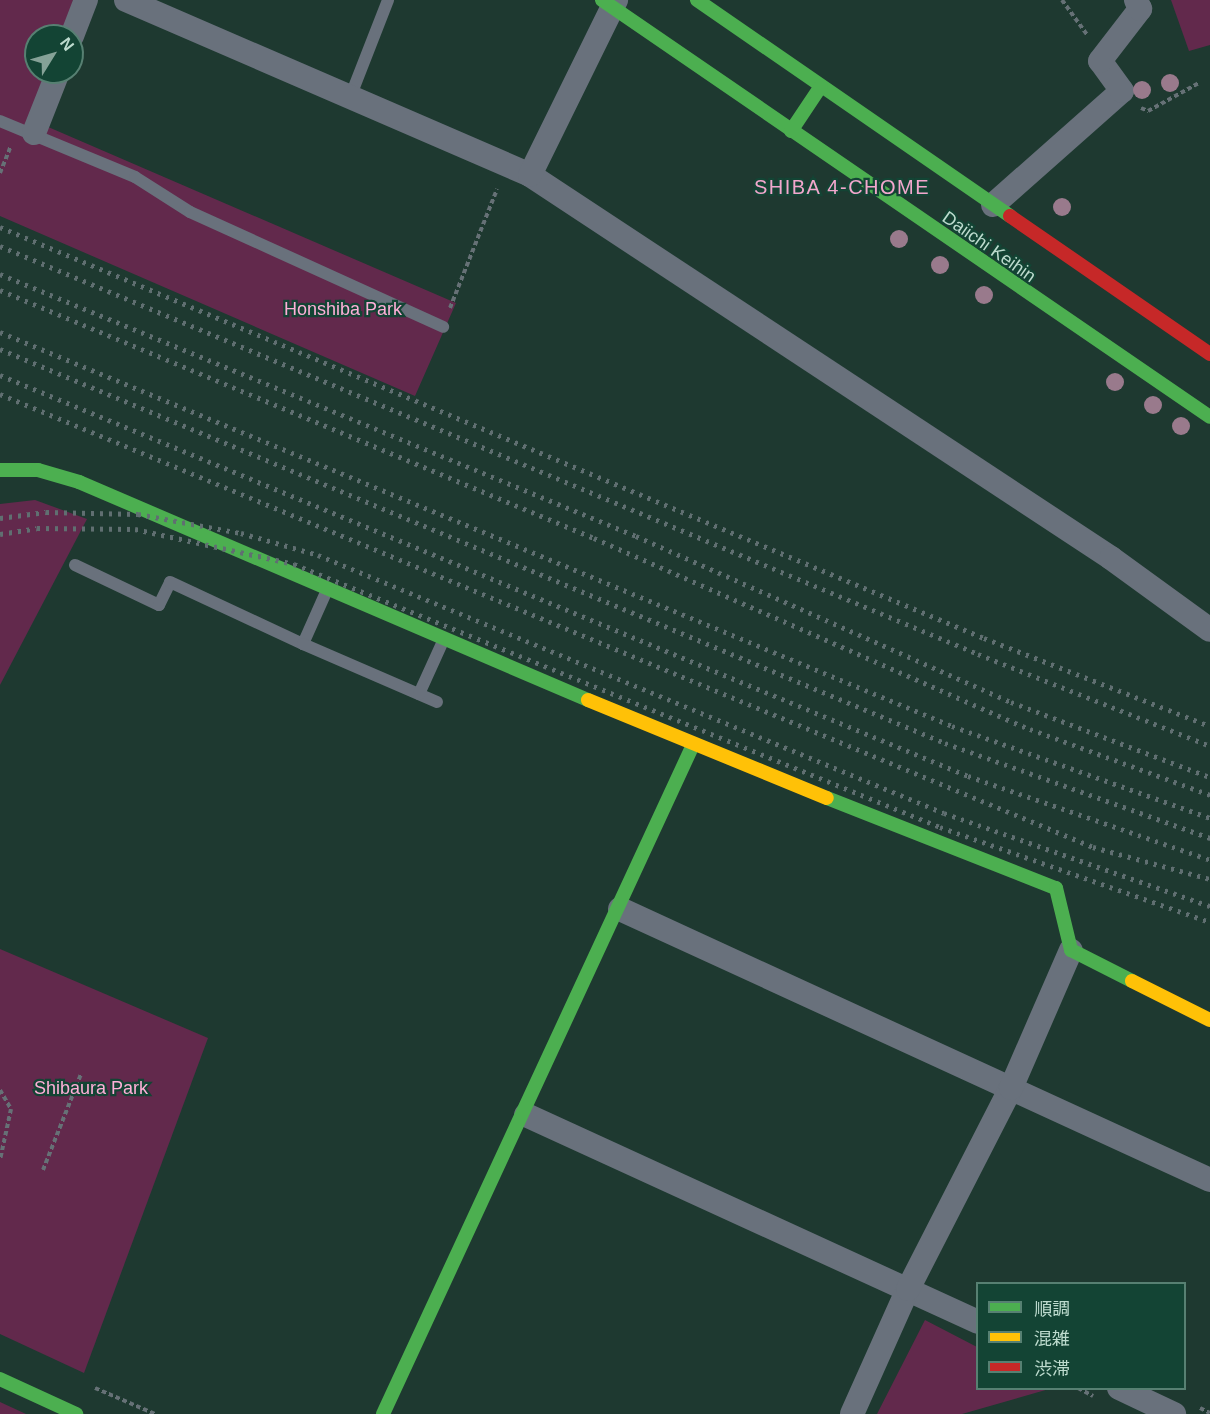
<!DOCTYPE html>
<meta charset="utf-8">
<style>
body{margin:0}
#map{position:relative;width:1210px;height:1414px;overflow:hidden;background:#1e3930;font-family:Arial,"Noto Sans JP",sans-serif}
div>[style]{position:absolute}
.green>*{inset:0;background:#62294c}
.path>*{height:4px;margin-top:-2px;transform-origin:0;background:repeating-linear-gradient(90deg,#667176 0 4.5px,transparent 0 7.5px)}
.lane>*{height:12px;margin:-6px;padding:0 6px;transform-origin:6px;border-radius:6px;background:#69717c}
.street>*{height:24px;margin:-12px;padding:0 12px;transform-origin:12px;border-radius:12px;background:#69717c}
.fast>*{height:14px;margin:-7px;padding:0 7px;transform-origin:7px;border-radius:7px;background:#4caf50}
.slow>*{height:14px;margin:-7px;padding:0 7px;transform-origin:7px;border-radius:7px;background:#ffc107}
.jam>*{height:14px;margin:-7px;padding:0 7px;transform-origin:7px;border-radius:7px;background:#c62828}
.rail>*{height:4.5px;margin-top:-2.25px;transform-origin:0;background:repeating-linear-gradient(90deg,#606f71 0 3px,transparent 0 9px)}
.trees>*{width:18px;height:18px;margin:-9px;border-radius:50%;background:#997a8c}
span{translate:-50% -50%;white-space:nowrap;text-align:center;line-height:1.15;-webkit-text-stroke:4.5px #134434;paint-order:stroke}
.street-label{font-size:18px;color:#bddbce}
.park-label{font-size:18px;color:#feafd8}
.neighbourhood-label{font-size:20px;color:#f2a7cd;letter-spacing:1.5px}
.legend{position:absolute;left:976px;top:1282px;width:210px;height:108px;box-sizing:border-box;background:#134434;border:2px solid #578072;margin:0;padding:8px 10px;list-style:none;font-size:18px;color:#bddbce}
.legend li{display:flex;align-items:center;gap:12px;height:30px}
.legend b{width:30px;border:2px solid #578072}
.north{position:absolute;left:24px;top:24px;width:60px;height:60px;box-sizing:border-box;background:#134434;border:2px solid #578072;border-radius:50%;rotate:53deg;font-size:16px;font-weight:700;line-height:24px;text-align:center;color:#bddbce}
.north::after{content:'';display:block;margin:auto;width:21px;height:27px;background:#85a297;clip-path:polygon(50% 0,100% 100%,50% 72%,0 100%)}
</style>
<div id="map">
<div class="green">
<div style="clip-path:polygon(0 0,73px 0,66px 36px,36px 36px,36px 72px,51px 72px,32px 120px,456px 303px,415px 396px,0 216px)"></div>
<div style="clip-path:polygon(1171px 0,1210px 0,1210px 45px,1189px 51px)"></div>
<div style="clip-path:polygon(35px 500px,87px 519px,0 685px,0 504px)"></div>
<div style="clip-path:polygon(0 949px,208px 1038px,84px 1373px,0 1334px)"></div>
<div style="clip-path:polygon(925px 1320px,977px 1347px,978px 1388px,1049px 1389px,962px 1414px,877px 1414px)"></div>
<div style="clip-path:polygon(0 1402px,26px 1414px,0 1414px)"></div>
</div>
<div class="path">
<div style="left:1062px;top:0;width:44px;rotate:54.2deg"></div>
<div style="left:1141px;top:108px;width:8px;rotate:23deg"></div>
<div style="left:1148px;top:111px;width:58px;rotate:-28.8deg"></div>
<div style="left:0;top:173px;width:29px;rotate:-68deg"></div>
<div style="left:450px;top:308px;width:128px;rotate:-68.4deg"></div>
<div style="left:0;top:1090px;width:22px;rotate:60deg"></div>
<div style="left:11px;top:1109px;width:52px;rotate:102.2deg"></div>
<div style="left:43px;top:1170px;width:103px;rotate:-68.4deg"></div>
<div style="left:95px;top:1388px;width:65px;rotate:23.4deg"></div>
<div style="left:1078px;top:1388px;width:17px;rotate:28deg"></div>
<div style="left:1200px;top:1408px;width:11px;rotate:27deg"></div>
</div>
<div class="lane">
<div style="left:351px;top:95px;width:102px;rotate:-68.7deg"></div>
<div style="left:0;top:121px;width:146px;rotate:22.5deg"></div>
<div style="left:135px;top:177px;width:65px;rotate:32.5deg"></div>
<div style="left:190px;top:212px;width:278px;rotate:24.4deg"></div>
<div style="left:75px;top:565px;width:93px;rotate:25.5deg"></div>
<div style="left:159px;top:605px;width:25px;rotate:-64deg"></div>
<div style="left:170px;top:582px;width:147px;rotate:25deg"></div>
<div style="left:327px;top:590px;width:59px;rotate:114deg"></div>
<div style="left:303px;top:644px;width:146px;rotate:23.4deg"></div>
<div style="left:419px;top:694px;width:60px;rotate:-65.6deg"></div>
</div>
<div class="street">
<div style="left:126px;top:0;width:440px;rotate:23.4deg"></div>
<div style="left:530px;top:175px;width:696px;rotate:33.39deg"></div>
<div style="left:1111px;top:558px;width:122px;rotate:36deg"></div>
<div style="left:72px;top:36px;width:39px;rotate:-69deg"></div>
<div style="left:34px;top:133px;width:66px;rotate:-68.5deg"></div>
<div style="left:530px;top:175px;width:195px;rotate:-63.8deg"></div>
<div style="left:993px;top:205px;width:172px;rotate:-41.5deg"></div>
<div style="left:1122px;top:91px;width:37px;rotate:-126deg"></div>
<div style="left:1100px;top:61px;width:66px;rotate:-52.4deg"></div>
<div style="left:1140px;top:9px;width:10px;rotate:-114deg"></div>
<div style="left:620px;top:909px;width:649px;rotate:24.67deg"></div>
<div style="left:526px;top:1115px;width:497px;rotate:24.6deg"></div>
<div style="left:1119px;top:1388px;width:61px;rotate:25.3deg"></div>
<div style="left:852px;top:1414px;width:137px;rotate:-65.9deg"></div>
<div style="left:908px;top:1289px;width:226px;rotate:-62.9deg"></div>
<div style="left:1011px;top:1088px;width:150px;rotate:-66.5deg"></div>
</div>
<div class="fast">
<div style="left:602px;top:0;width:737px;rotate:34.44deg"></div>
<div style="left:697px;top:0;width:380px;rotate:34.6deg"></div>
<div style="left:791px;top:131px;width:54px;rotate:-56.3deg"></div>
<div style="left:0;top:470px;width:38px"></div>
<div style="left:38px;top:470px;width:43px;rotate:16.3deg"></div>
<div style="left:79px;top:482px;width:554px;rotate:23.19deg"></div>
<div style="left:827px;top:798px;width:246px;rotate:21.5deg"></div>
<div style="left:1056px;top:888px;width:64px;rotate:76.4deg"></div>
<div style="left:1071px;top:950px;width:68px;rotate:26.9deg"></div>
<div style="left:0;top:1379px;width:84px;rotate:24.7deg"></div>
<div style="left:383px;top:1414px;width:737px;rotate:-65.14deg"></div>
</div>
<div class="slow">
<div style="left:588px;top:700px;width:258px;rotate:22.3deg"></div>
<div style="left:1132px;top:981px;width:87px;rotate:26.6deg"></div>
</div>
<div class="jam">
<div style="left:1010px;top:216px;width:243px;rotate:34.6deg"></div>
</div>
<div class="rail">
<div style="left:0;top:227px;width:1066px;rotate:22.67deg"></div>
<div style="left:984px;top:638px;width:243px;rotate:21.3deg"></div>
<div style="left:0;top:246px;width:1060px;rotate:22.64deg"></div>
<div style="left:978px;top:654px;width:250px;rotate:21.6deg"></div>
<div style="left:0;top:274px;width:688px;rotate:22.39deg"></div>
<div style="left:636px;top:536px;width:410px;rotate:23.9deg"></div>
<div style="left:1011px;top:702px;width:213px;rotate:20.7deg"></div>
<div style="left:0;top:290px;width:644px;rotate:22.66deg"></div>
<div style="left:594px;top:538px;width:476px;rotate:23.7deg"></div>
<div style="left:1030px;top:729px;width:192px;rotate:20.1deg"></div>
<div style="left:0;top:332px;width:1030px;rotate:22.48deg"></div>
<div style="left:952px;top:726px;width:274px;rotate:19.6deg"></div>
<div style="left:0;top:349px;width:1024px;rotate:22.63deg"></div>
<div style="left:945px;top:743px;width:282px;rotate:19.7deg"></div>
<div style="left:0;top:375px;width:1048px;rotate:22.5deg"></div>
<div style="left:968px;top:776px;width:256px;rotate:19.1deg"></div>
<div style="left:0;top:394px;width:1183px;rotate:22.51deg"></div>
<div style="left:1093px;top:847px;width:121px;rotate:15.3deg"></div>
<div style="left:0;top:518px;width:46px;rotate:-7.4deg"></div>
<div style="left:46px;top:512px;width:92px;rotate:1.2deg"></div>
<div style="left:138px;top:514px;width:105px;rotate:10.5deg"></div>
<div style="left:241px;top:533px;width:80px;rotate:15.9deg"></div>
<div style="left:318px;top:555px;width:677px;rotate:22.4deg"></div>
<div style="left:944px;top:813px;width:282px;rotate:19.3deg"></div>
<div style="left:0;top:534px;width:37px;rotate:-9deg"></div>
<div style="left:37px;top:528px;width:98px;rotate:0.6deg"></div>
<div style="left:135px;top:529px;width:163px;rotate:12.4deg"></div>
<div style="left:294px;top:564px;width:697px;rotate:22.15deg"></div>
<div style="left:940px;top:827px;width:286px;rotate:19.4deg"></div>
</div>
<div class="trees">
<div style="left:1170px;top:83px"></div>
<div style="left:1142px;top:90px"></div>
<div style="left:1062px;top:207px"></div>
<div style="left:899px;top:239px"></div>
<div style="left:940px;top:265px"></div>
<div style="left:984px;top:295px"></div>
<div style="left:1115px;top:382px"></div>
<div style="left:1153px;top:405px"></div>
<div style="left:1181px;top:426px"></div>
</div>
<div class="street-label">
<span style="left:989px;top:247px;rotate:35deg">Daiichi Keihin</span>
</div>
<div class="park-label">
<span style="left:343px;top:309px">Honshiba Park</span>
<span style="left:91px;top:1088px">Shibaura Park</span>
</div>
<div class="neighbourhood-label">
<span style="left:842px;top:187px">SHIBA 4-CHOME</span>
</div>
<ul class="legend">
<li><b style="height:8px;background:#4caf50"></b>順調</li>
<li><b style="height:8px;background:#ffc107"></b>混雑</li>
<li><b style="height:8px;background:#c62828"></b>渋滞</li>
</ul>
<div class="north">N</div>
</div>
